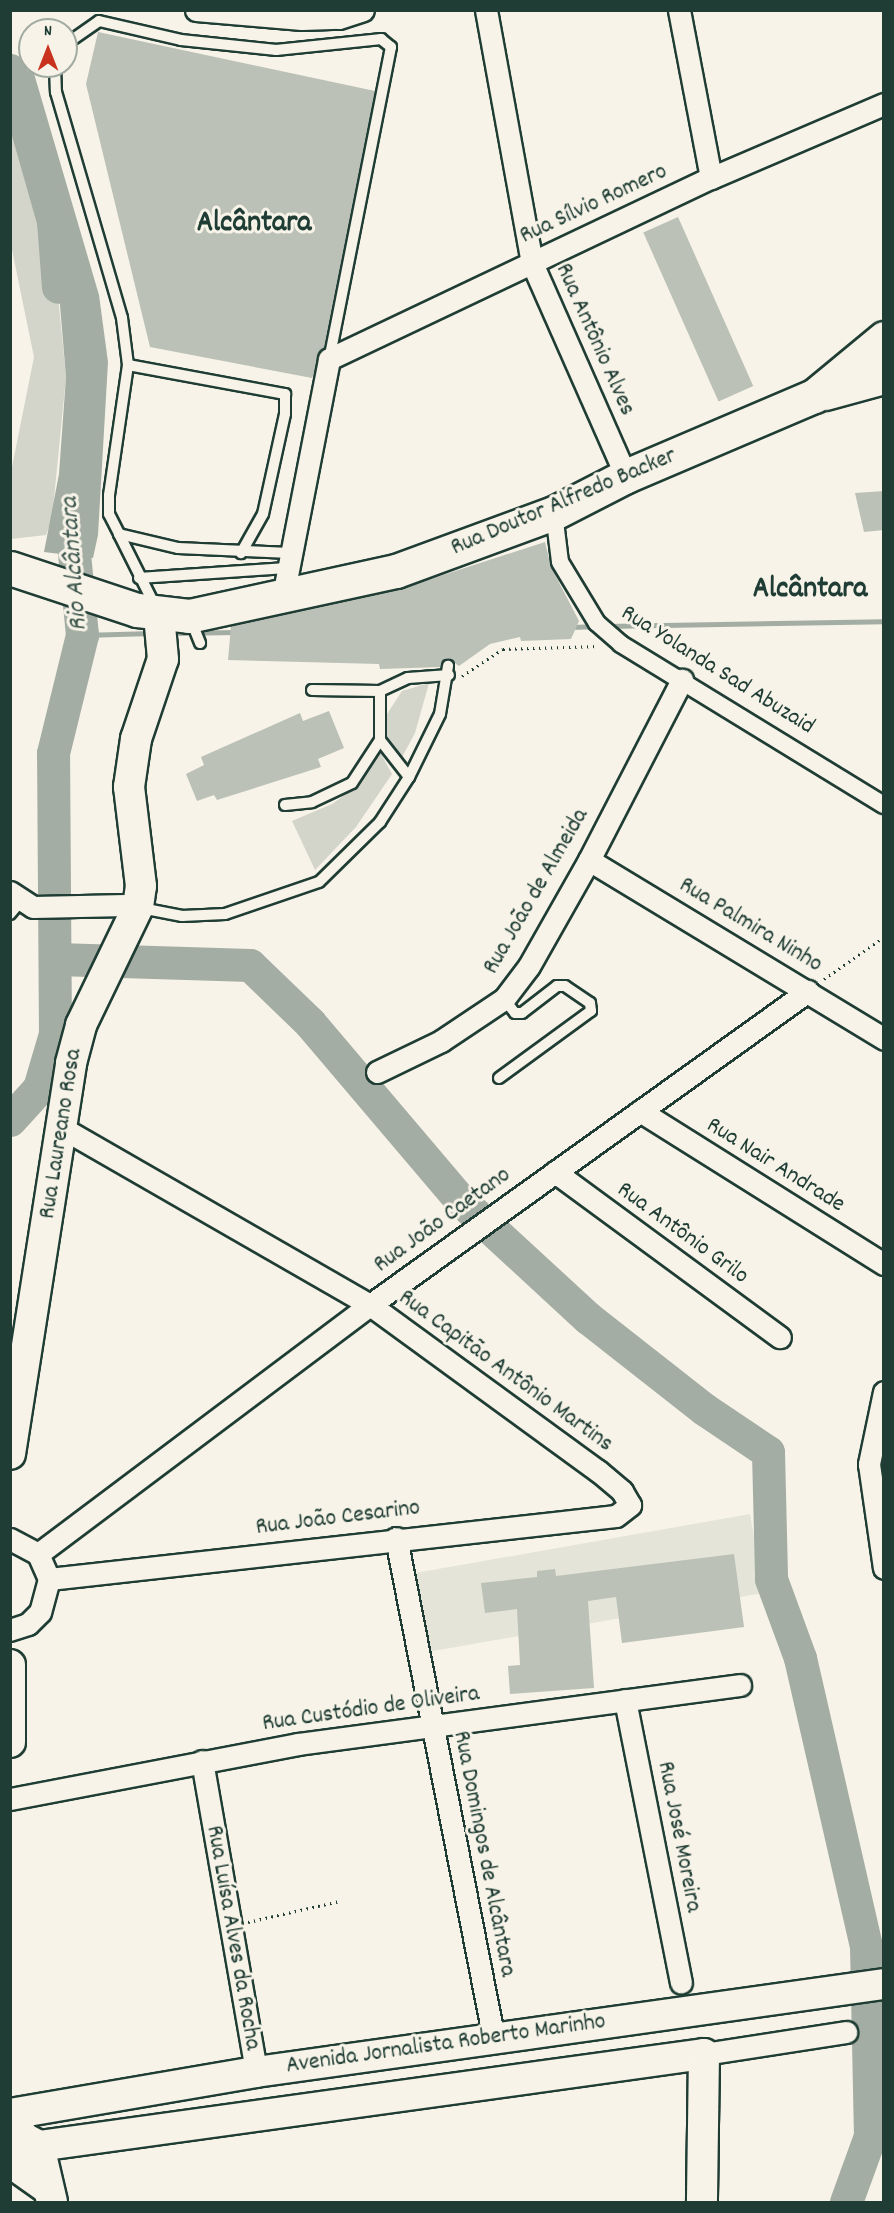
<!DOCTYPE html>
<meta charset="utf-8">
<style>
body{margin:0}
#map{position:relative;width:894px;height:2213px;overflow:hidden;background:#f7f3e8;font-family:Dekko,sans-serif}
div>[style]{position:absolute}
.built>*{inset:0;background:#e5e4d9;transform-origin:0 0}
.green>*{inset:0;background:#d3d5ca}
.water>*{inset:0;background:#a4ada3}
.stream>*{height:5px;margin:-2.5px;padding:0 2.5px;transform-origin:2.5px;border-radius:2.5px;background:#a4ada3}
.river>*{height:33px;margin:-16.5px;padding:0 16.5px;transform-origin:16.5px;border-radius:16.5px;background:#a4ada3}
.building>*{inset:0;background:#bbc1b6;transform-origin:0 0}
.path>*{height:3px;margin-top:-1.5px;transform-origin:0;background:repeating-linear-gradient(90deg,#1f3d34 0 1.5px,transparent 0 6px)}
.roads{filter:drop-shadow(2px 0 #1f3d34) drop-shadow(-2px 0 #1f3d34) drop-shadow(0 2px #1f3d34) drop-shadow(0 -2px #1f3d34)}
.service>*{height:10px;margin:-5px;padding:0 5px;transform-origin:5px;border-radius:5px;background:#f7f3e8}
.pedestrian>*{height:16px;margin:-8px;padding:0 8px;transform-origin:8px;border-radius:8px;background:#f7f3e8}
.minor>*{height:21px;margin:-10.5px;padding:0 10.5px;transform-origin:10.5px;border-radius:10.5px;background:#f7f3e8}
.secondary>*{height:30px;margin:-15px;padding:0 15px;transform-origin:15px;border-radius:15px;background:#f7f3e8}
.primary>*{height:33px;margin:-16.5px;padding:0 16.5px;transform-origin:16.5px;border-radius:16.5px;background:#f7f3e8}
span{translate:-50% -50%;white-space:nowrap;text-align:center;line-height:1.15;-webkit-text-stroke:6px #f7f3e8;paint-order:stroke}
.street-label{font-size:24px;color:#1f3d34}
.water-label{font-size:26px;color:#405950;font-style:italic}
.district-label{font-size:30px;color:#1f3d34;font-weight:700}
.frame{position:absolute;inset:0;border:12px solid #1f3d34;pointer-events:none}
.north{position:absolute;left:18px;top:18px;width:60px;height:60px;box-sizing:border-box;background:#f7f3e8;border:2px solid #a1aaa0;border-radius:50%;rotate:0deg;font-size:16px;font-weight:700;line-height:24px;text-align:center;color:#1f3d34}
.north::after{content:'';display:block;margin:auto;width:21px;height:27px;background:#c8321e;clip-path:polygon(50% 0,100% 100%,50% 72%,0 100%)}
</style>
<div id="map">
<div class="built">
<div style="left:750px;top:1514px;width:80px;height:343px;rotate:80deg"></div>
</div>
<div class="green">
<div style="clip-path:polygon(11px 72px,53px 244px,66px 377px,52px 519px,46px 535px,11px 539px,10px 477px,34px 357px,11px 245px)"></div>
<div style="clip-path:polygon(429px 683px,415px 733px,401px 759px,386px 738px,387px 714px,402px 691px)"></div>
<div style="clip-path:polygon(380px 752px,392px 774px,356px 827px,315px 870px,292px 821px,332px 804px,356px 787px)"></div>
</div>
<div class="water">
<div style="clip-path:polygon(33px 70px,99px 295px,108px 362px,98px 535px,93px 558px,44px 552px,59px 474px,66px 377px,53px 221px,11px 72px)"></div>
</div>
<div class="stream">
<div style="left:606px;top:626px;width:278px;rotate:-1deg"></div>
<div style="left:570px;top:627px;width:24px;rotate:-2deg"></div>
<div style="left:171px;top:633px;width:66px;rotate:-0.9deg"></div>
<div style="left:82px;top:635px;width:71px;rotate:-1.6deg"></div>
</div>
<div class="river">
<div style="left:10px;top:70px;width:157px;rotate:74.1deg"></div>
<div style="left:53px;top:221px;width:66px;rotate:85.7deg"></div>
<div style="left:57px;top:959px;width:193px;rotate:1.8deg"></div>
<div style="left:250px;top:965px;width:83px;rotate:44deg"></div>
<div style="left:310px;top:1023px;width:232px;rotate:49.7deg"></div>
<div style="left:460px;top:1200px;width:174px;rotate:42.7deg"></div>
<div style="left:588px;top:1318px;width:147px;rotate:38.1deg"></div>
<div style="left:704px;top:1409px;width:77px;rotate:33.9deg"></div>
<div style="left:768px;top:1452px;width:127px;rotate:88.6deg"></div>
<div style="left:771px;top:1579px;width:84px;rotate:69.8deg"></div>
<div style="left:800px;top:1658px;width:295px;rotate:77.1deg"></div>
<div style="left:866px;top:1946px;width:190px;rotate:88.8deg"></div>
<div style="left:870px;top:2136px;width:70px;rotate:110deg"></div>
<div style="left:10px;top:1120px;width:43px;rotate:-47.8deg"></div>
<div style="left:39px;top:1088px;width:56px;rotate:-73.5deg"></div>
<div style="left:55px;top:1034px;width:281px;rotate:-90.4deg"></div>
<div style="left:53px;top:753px;width:122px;rotate:-76.2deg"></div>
<div style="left:82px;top:635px;width:124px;rotate:-95.6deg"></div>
</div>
<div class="building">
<div style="clip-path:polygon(98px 32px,375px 91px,324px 347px,312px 378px,150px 347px,86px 84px)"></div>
<div style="left:678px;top:217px;width:185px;height:38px;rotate:66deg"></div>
<div style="clip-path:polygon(884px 491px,884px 530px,864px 532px,855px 493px)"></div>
<div style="clip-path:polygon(545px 542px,551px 567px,579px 621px,571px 639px,521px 641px,520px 637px,490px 644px,459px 666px,449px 659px,440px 667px,380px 669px,379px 664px,228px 660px,231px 626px,400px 589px)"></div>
<div style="clip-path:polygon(329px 711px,344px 748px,318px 759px,321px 767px,217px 800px,214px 795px,197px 801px,186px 774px,204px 765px,201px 757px,300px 713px,303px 721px)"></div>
<div style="clip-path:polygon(734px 1554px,744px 1627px,622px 1643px,616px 1597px,588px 1601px,594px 1688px,510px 1694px,508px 1666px,520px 1665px,517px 1609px,485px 1613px,481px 1583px,537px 1577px,537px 1571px,555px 1569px,556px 1576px)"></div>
</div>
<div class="path">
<div style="left:462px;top:676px;width:49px;rotate:-33.4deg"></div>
<div style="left:503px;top:649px;width:94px;rotate:-1.8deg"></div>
<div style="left:824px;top:979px;width:73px;rotate:-35deg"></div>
<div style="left:248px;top:1922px;width:94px;rotate:-12.9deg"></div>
</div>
<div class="roads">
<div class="service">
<div style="left:66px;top:44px;width:40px;rotate:-34.9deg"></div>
<div style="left:99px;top:21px;width:84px;rotate:13deg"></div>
<div style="left:181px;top:40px;width:96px;rotate:6deg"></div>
<div style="left:276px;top:50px;width:106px;rotate:-6deg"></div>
<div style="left:381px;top:39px;width:13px;rotate:39deg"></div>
<div style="left:391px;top:47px;width:318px;rotate:101.2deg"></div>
<div style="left:55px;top:66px;width:26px;rotate:88deg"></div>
<div style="left:56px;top:92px;width:235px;rotate:73.7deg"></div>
<div style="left:122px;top:318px;width:47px;rotate:82.7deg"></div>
<div style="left:128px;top:365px;width:131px;rotate:98.3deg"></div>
<div style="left:109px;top:495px;width:19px;rotate:90deg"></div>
<div style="left:109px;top:514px;width:22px;rotate:63deg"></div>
<div style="left:119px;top:534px;width:61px;rotate:13.3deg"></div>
<div style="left:178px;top:548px;width:112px;rotate:2.6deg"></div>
<div style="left:128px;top:365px;width:160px;rotate:10.5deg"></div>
<div style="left:285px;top:394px;width:20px;rotate:90deg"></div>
<div style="left:285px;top:414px;width:102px;rotate:102.4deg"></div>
<div style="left:263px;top:514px;width:45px;rotate:119.4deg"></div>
<div style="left:119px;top:534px;width:80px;rotate:63.4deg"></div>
<div style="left:139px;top:578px;width:148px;rotate:-3.9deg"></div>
<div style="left:190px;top:618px;width:27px;rotate:68deg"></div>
<div style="left:312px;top:690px;width:68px;rotate:0.8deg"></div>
<div style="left:409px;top:777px;width:47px;rotate:-128.1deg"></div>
<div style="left:380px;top:740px;width:49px;rotate:-90deg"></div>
<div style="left:380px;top:691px;width:31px;rotate:-25deg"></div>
<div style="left:408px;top:678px;width:41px;rotate:-4.2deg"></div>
<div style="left:285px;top:805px;width:27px;rotate:-6deg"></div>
<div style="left:312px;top:802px;width:44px;rotate:-25.4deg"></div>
<div style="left:352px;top:783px;width:51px;rotate:-56.9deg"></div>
<div style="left:141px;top:908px;width:42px;rotate:11deg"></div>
<div style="left:182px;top:916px;width:43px;rotate:-2.7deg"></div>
<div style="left:225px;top:914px;width:99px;rotate:-18.8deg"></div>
<div style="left:319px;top:882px;width:86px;rotate:-44.5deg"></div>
<div style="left:380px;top:822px;width:54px;rotate:-57.2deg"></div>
<div style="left:409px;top:777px;width:70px;rotate:-63.8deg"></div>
<div style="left:440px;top:714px;width:49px;rotate:-80.5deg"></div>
<div style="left:10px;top:914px;width:17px;rotate:-50deg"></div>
<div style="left:499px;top:1078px;width:114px;rotate:-36.1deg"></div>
<div style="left:591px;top:1011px;width:8px;rotate:-97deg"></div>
<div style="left:590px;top:1003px;width:30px;rotate:-146deg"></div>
<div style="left:565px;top:986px;width:8px;rotate:180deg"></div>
<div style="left:557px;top:986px;width:44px;rotate:142.4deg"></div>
<div style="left:522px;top:1013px;width:7px;rotate:180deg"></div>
<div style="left:515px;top:1013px;width:18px;rotate:-128deg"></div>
</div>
<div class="pedestrian">
<div style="left:554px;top:513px;width:49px;rotate:83deg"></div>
<div style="left:560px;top:562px;width:71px;rotate:58.8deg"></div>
<div style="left:597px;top:623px;width:32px;rotate:41deg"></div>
<div style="left:621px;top:644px;width:308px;rotate:31.5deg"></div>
</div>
<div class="minor">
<div style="left:196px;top:10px;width:106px;rotate:4.9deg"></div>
<div style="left:302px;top:19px;width:37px;rotate:-2deg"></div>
<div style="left:339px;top:18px;width:25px;rotate:-18deg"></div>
<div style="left:486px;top:10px;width:257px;rotate:79.7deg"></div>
<div style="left:532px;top:263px;width:233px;rotate:66.2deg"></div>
<div style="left:679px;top:10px;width:171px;rotate:79.2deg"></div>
<div style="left:283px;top:596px;width:241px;rotate:-79deg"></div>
<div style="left:329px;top:359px;width:423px;rotate:-25.4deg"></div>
<div style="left:711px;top:178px;width:188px;rotate:-23.2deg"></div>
<div style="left:589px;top:860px;width:345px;rotate:31.2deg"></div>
<div style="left:10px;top:892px;width:27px;rotate:33deg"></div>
<div style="left:33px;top:907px;width:93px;rotate:-1.2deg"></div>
<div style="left:377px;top:1072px;width:71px;rotate:-25.8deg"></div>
<div style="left:441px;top:1041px;width:76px;rotate:-33.7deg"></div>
<div style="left:504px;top:999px;width:41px;rotate:-52.9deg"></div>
<div style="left:529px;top:966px;width:122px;rotate:-60.5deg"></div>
<div style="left:589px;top:860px;width:203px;rotate:-62.7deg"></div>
<div style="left:640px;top:1111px;width:288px;rotate:32.1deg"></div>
<div style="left:555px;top:1172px;width:279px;rotate:36.3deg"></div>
<div style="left:884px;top:1392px;width:74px;rotate:101.8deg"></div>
<div style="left:869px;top:1464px;width:105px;rotate:81.8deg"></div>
<div style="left:396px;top:1538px;width:511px;rotate:78.95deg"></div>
<div style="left:10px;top:1539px;width:32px;rotate:28deg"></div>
<div style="left:38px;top:1554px;width:27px;rotate:66deg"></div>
<div style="left:49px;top:1579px;width:34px;rotate:105deg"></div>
<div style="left:40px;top:1612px;width:17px;rotate:135deg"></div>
<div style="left:28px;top:1624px;width:19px;rotate:162deg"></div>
<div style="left:38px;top:1554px;width:415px;rotate:-36.9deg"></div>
<div style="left:370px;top:1305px;width:539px;rotate:-35.64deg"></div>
<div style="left:49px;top:1579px;width:570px;rotate:-6.34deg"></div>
<div style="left:616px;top:1516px;width:18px;rotate:-38deg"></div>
<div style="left:630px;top:1505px;width:16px;rotate:-120deg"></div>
<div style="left:622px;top:1491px;width:31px;rotate:-140deg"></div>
<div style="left:598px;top:1471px;width:282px;rotate:-143.9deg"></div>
<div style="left:370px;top:1305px;width:357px;rotate:-150.1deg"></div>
<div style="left:625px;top:1700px;width:288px;rotate:78.8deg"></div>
<div style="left:202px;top:1761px;width:316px;rotate:80.1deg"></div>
<div style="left:10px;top:1799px;width:293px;rotate:-10.8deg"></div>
<div style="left:298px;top:1744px;width:446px;rotate:-7.6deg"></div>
<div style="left:704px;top:2054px;width:144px;rotate:-8.8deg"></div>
</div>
<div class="secondary">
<div style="left:10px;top:1454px;width:396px;rotate:-81.1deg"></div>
<div style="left:71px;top:1063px;width:39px;rotate:-75deg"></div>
<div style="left:81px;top:1025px;width:131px;rotate:-64.2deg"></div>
<div style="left:138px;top:907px;width:21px;rotate:-82deg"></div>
<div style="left:141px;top:886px;width:100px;rotate:-96.9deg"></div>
<div style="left:129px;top:787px;width:49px;rotate:-81.7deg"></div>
<div style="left:136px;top:739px;width:84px;rotate:-71.4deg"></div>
<div style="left:163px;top:659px;width:44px;rotate:-95.2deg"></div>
<div style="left:10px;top:1665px;width:77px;rotate:90deg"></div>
<div style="left:10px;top:2114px;width:250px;rotate:-9.7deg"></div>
<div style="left:256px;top:2072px;width:634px;rotate:-7.98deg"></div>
<div style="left:10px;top:2116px;width:26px;rotate:58deg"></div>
<div style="left:24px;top:2138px;width:17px;rotate:28deg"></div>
<div style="left:39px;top:2146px;width:671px;rotate:-7.88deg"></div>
<div style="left:704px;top:2054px;width:148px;rotate:90.8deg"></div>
<div style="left:39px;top:2146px;width:57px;rotate:76.9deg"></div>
<div style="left:10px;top:2162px;width:45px;rotate:35.1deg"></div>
</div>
<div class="primary">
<div style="left:825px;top:393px;width:61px;rotate:-15.2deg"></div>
<div style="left:10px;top:568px;width:134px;rotate:18.3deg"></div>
<div style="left:137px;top:610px;width:52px;rotate:6.6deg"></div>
<div style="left:189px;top:616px;width:212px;rotate:-12.3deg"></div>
<div style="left:396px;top:571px;width:168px;rotate:-20.2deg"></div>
<div style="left:554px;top:513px;width:81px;rotate:-27.2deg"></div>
<div style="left:626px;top:476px;width:204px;rotate:-23.1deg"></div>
<div style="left:814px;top:396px;width:91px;rotate:-39.6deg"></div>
</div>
</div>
<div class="street-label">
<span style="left:594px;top:205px;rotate:-25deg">Rua Sílvio Romero</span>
<span style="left:594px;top:340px;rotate:66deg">Rua Antônio Alves</span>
<span style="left:564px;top:503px;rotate:-23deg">Rua Doutor Alfredo Backer</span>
<span style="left:717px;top:671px;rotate:32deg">Rua Yolanda Sad Abuzaid</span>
<span style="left:537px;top:892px;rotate:-60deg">Rua João de Almeida</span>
<span style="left:750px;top:926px;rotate:31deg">Rua Palmira Ninho</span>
<span style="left:62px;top:1134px;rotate:-81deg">Rua Laureano Rosa</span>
<span style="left:775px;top:1166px;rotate:32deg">Rua Nair Andrade</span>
<span style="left:443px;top:1221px;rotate:-36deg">Rua João Caetano</span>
<span style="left:682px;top:1234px;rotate:36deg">Rua Antônio Grilo</span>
<span style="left:505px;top:1372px;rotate:36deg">Rua Capitão Antônio Martins</span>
<span style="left:338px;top:1519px;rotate:-7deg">Rua João Cesarino</span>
<span style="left:371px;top:1710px;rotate:-8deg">Rua Custódio de Oliveira</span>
<span style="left:678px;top:1837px;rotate:79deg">Rua José Moreira</span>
<span style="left:483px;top:1854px;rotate:79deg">Rua Domingos de Alcântara</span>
<span style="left:232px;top:1938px;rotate:80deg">Rua Luísa Alves da Rocha</span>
<span style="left:446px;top:2045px;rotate:-8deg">Avenida Jornalista Roberto Marinho</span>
</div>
<div class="water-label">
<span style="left:75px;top:564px;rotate:-94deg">Rio Alcântara</span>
</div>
<div class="district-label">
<span style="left:254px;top:225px">Alcântara</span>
<span style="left:810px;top:591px">Alcântara</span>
</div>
<div class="frame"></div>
<div class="north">N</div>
</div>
